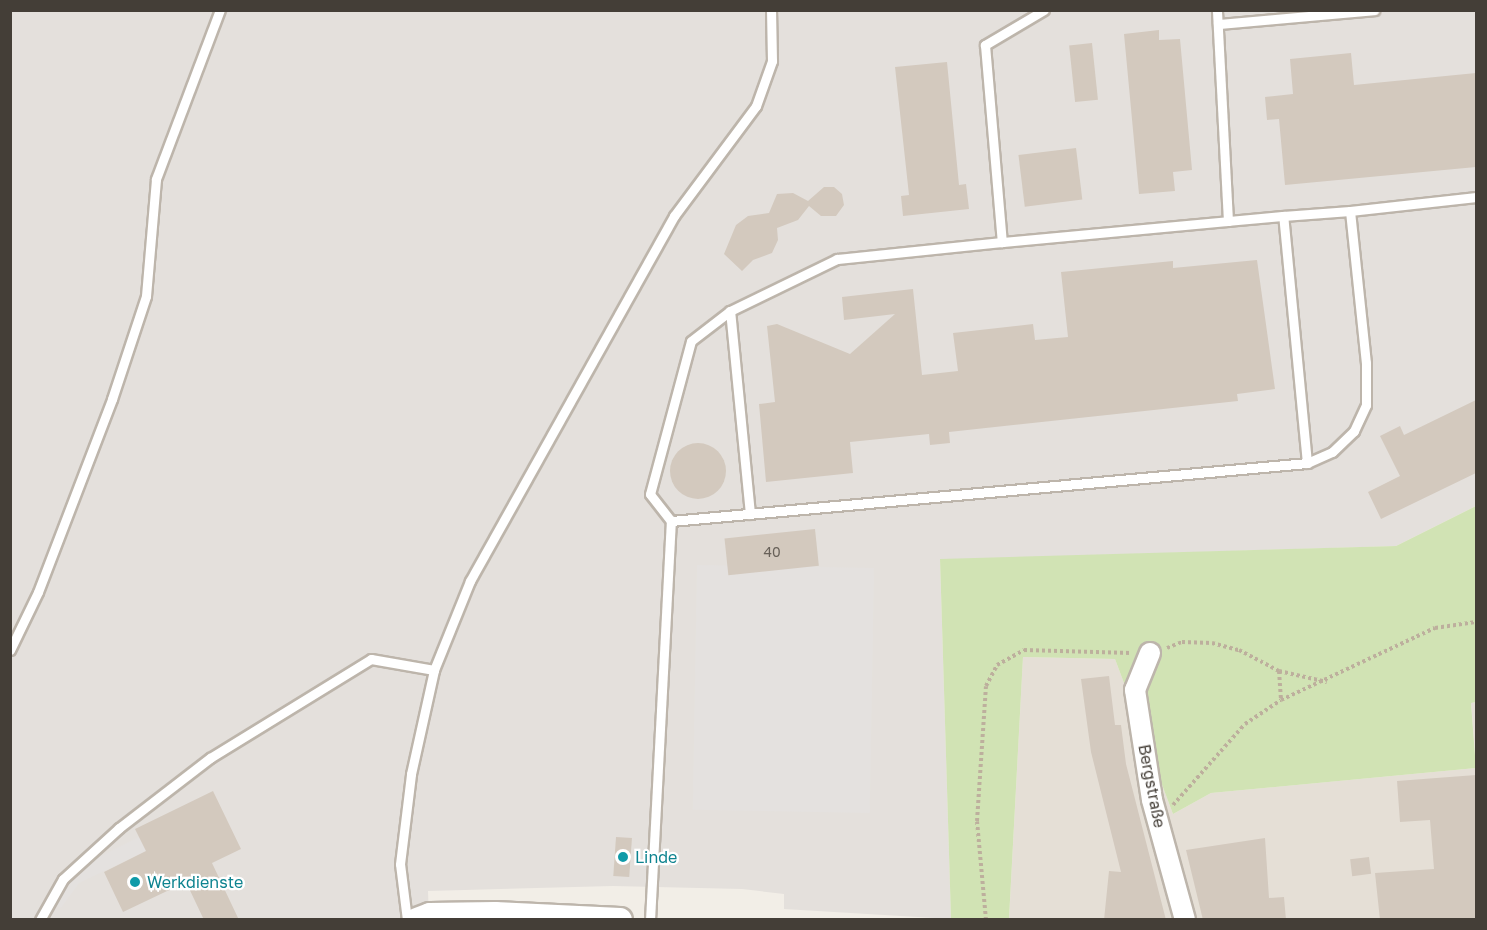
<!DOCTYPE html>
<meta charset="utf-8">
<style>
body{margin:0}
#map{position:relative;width:1487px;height:930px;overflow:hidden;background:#f2eee7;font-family:"Golos Text",sans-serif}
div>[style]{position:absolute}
.residential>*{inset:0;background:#e5dfd6}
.industrial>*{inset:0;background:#e4e0dc}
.green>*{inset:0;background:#d1e3b4}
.parking>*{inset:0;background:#e4e1df;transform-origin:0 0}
.building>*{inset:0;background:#d3c9be;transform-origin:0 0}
.round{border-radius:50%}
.path>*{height:4px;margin-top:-2px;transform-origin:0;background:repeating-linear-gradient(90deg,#bdaf9d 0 3px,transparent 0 6px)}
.roads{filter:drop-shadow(2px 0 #bdb5ab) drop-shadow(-2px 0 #bdb5ab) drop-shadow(0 2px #bdb5ab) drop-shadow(0 -2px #bdb5ab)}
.service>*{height:9px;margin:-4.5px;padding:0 4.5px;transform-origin:4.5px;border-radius:4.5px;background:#fff}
.minor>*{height:20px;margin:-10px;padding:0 10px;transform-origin:10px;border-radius:10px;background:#fff}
.tertiary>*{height:24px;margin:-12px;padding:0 12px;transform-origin:12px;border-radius:12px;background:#fff}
.dots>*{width:16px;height:16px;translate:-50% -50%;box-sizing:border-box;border:3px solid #fff;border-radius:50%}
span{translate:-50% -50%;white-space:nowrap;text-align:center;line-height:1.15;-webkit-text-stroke:4.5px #fff;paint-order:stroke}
.number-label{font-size:14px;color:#686159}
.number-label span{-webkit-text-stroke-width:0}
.street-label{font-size:16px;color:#443e37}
.culture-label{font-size:16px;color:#0d838f}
.left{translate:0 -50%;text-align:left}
.frame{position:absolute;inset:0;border:12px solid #443e37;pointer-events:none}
</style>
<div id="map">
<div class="residential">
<div style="clip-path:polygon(1023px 657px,1115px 659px,1173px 814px,1211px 793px,1476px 768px,1476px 919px,1009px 920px)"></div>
<div style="clip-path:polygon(1476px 702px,1476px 763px,1471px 703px)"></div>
</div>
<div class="industrial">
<div style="clip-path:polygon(10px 11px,1476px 11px,1476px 506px,1396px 546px,940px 560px,951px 919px,784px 909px,784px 894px,742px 889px,613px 886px,428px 891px,429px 919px,11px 919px)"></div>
</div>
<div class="green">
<div style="clip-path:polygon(1476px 506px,1476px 702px,1471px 703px,1476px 768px,1211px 793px,1173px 814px,1115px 659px,1023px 657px,1009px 919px,951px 919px,940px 559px,1396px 546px)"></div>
</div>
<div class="parking">
<div style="left:874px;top:568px;width:245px;height:177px;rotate:91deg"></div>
<div style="clip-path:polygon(139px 837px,146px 851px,79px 883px,61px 908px,53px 904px,75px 877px,97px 858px)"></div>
</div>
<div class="building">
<div style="clip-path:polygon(1159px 30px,1159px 40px,1180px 39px,1192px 170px,1173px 172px,1175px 191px,1139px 194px,1124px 34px)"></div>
<div style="left:1092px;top:43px;width:57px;height:23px;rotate:84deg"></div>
<div style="clip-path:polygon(1351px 53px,1354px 85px,1476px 73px,1476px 167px,1285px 185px,1279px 119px,1267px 120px,1265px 97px,1293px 94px,1290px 59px)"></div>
<div style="clip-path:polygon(947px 62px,959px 185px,966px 184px,969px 209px,903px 216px,901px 196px,909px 195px,895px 67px)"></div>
<div style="left:1076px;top:148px;width:52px;height:58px;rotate:83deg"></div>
<div style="clip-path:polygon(824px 187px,834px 187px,842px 194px,844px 205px,836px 216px,821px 216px,809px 206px,798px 220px,777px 228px,778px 240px,772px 253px,753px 260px,742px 271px,724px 254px,736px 225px,748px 216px,769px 213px,777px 194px,793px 193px,808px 201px)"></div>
<div style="clip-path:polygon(1257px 260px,1275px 389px,1237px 394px,1238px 401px,949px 432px,950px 443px,930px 445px,929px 434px,850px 442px,853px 473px,766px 482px,759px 404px,775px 402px,767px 326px,777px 324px,850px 354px,895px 314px,844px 320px,842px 297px,913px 289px,922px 375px,958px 371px,953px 333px,1033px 324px,1035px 340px,1068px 337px,1061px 272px,1173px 261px,1173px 268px)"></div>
<div style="clip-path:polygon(1476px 400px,1476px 473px,1381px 519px,1368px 492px,1400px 476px,1380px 436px,1400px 426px,1404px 435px)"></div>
<div class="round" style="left:670px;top:443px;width:56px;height:56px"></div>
<div style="left:815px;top:529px;width:37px;height:91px;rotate:84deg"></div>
<div style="clip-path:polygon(1109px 676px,1115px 725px,1121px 725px,1126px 764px,1166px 920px,1104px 920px,1109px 871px,1121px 872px,1091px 752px,1081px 679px)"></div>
<div style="clip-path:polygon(1476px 775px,1476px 920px,1380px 920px,1375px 873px,1434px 869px,1430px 820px,1400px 822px,1397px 781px)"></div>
<div style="clip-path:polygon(213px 791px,241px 849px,212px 863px,239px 920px,204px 920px,186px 882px,123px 912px,104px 872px,146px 851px,135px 829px)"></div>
<div style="left:616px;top:837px;width:16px;height:39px;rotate:4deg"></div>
<div style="clip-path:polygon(1265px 838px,1269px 898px,1284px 897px,1286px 920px,1203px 920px,1186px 850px)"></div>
<div style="left:1369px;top:857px;width:17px;height:19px;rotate:83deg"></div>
</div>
<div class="path">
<div style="left:1167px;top:648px;width:16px;rotate:-22deg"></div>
<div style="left:1182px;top:642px;width:30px;rotate:2deg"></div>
<div style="left:1212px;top:643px;width:28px;rotate:15deg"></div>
<div style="left:1239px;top:650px;width:45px;rotate:27.7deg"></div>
<div style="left:1279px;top:671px;width:49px;rotate:12.9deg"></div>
<div style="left:1279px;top:671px;width:29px;rotate:86deg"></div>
<div style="left:1173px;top:805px;width:108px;rotate:-48.4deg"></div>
<div style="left:1245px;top:724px;width:43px;rotate:-33.7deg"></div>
<div style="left:1281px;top:700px;width:170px;rotate:-25.1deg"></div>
<div style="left:1435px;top:628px;width:41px;rotate:-8.3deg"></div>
<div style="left:986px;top:920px;width:99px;rotate:-95.2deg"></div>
<div style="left:977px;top:821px;width:135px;rotate:-86.2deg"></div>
<div style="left:986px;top:686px;width:24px;rotate:-62deg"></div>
<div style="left:997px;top:665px;width:31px;rotate:-29deg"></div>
<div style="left:1024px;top:650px;width:107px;rotate:1.6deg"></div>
</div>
<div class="roads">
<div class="service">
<div style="left:1044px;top:10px;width:69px;rotate:149.3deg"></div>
<div style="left:985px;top:45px;width:198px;rotate:85.1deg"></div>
<div style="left:1002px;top:242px;width:227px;rotate:-5.3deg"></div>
<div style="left:1218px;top:24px;width:157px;rotate:-5.1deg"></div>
<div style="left:1350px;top:211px;width:127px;rotate:-6.3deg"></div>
<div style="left:1283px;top:216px;width:67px;rotate:-4.3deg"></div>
<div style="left:1350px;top:211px;width:153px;rotate:84deg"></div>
<div style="left:1366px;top:363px;width:42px;rotate:90deg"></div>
<div style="left:1366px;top:405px;width:29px;rotate:115deg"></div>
<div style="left:1354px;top:431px;width:30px;rotate:136deg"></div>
<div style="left:1332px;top:452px;width:27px;rotate:156deg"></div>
<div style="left:750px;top:514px;width:204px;rotate:-95.6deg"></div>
<div style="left:730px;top:311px;width:119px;rotate:-25.9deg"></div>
<div style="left:837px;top:259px;width:166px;rotate:-5.9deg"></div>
<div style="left:671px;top:521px;width:34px;rotate:-128deg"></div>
<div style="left:650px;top:494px;width:158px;rotate:-75deg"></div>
<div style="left:691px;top:341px;width:49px;rotate:-37.6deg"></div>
<div style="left:10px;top:650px;width:64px;rotate:-64.2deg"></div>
<div style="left:38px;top:592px;width:207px;rotate:-69deg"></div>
<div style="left:112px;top:399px;width:108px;rotate:-71.7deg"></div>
<div style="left:146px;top:296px;width:117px;rotate:-85.1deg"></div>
<div style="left:156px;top:179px;width:181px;rotate:-69.3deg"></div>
<div style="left:40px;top:920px;width:47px;rotate:-60.7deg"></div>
<div style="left:63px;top:879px;width:76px;rotate:-42.3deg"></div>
<div style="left:119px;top:828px;width:115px;rotate:-37.6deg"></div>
<div style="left:210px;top:758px;width:189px;rotate:-31.6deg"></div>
<div style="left:371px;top:659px;width:64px;rotate:9.9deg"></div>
<div style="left:407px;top:920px;width:56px;rotate:-97.1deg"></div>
<div style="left:400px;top:864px;width:91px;rotate:-83deg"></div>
<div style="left:411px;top:774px;width:107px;rotate:-77.5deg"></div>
<div style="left:434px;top:670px;width:96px;rotate:-68deg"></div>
<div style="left:470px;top:581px;width:418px;rotate:-60.8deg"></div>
<div style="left:674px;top:216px;width:137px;rotate:-53.3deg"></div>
<div style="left:756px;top:106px;width:48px;rotate:-70.4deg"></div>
<div style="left:772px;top:61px;width:51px;rotate:-91.1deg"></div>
<div style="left:650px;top:920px;width:400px;rotate:-87deg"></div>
<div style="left:671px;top:521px;width:639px;rotate:-5.21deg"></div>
<div style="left:1307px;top:463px;width:248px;rotate:-95.5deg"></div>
<div style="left:1283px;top:216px;width:55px;rotate:174.8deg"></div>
<div style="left:1228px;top:221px;width:211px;rotate:-93deg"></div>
</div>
<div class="minor">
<div style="left:1150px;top:653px;width:40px;rotate:112deg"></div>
<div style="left:1135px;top:690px;width:111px;rotate:81.2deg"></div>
<div style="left:1152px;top:800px;width:124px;rotate:74.6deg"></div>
</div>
<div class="tertiary">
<div style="left:417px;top:920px;width:14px;rotate:-21deg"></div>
<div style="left:430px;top:915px;width:65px;rotate:-0.9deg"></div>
<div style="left:495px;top:914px;width:125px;rotate:2.7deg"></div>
</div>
</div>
<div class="dots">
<div style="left:623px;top:857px;background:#0f9aa8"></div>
<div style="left:135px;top:882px;background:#0f9aa8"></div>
</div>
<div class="number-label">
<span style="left:772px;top:552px">40</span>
</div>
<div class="street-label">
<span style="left:1152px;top:786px;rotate:79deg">Bergstraße</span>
</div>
<div class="culture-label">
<span class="left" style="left:635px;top:857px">Linde</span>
<span class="left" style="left:147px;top:882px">Werkdienste</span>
</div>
<div class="frame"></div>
</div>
